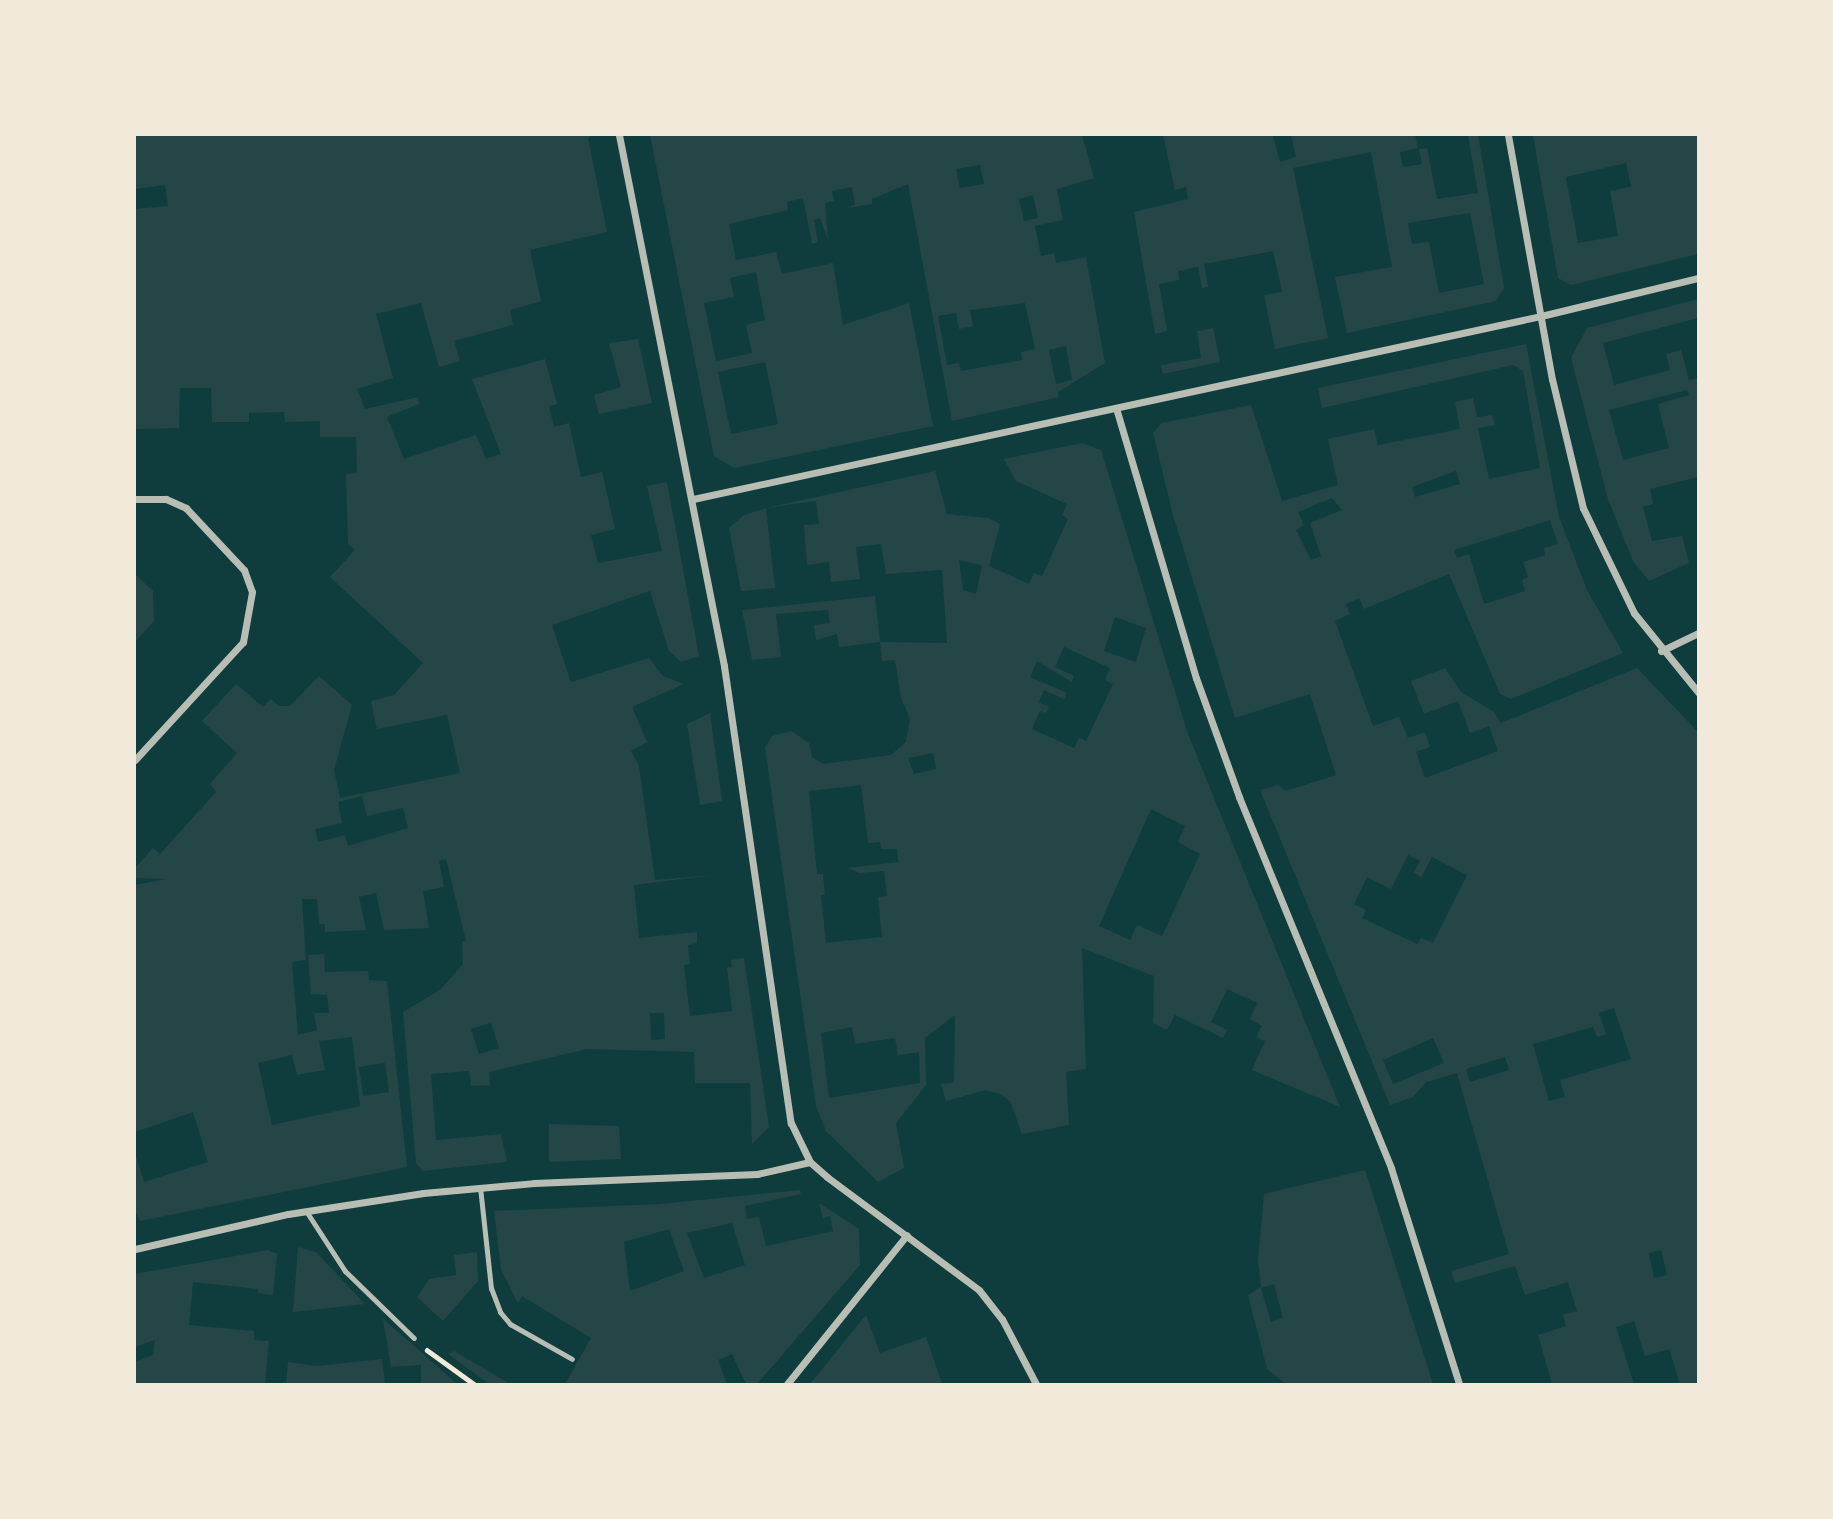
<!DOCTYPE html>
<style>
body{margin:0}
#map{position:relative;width:1833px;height:1519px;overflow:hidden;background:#0f3d3e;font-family:Signika,sans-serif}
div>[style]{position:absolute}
.green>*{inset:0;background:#244646}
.path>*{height:4.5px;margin:-2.25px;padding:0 2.25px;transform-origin:2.25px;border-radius:2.25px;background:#f1e9da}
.service>*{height:5px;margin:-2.5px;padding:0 2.5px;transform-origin:2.5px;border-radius:2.5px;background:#b8beb3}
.minor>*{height:7px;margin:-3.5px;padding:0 3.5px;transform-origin:3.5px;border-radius:3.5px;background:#b8beb3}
span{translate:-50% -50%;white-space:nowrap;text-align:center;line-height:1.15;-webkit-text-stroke:5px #f1e9da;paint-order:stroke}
.frame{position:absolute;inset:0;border:136px solid #f1e9da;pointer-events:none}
</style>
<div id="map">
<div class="green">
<div style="clip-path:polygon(evenodd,135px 135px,592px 135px,588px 138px,607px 232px,530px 250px,541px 301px,510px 310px,513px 325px,454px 341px,460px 361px,439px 367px,421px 303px,376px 314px,393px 378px,357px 389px,365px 409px,418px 397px,419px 404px,387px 417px,404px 459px,476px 435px,486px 459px,501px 454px,472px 379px,545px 359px,557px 404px,549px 406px,554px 427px,569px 423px,581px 477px,602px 472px,615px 529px,591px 535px,598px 563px,662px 551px,647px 486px,667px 482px,699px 656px,681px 662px,669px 651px,650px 591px,552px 625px,571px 682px,649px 658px,663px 676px,684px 684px,632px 707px,647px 742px,631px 751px,639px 766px,655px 880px,714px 875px,634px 885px,639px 938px,697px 932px,697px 943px,688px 945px,690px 964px,684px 965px,690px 1016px,732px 1011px,727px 968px,732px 967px,731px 960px,744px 958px,769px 1127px,752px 1144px,750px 1083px,695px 1083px,694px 1052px,587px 1049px,489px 1072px,490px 1085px,471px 1086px,469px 1071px,431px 1074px,436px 1140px,501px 1134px,507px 1162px,422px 1171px,416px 1163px,403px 1012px,440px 990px,463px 964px,462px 941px,466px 941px,446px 859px,439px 861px,444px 887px,423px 891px,429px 928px,384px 930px,376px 893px,359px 897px,366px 930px,325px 932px,325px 924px,319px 924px,317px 899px,302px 899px,306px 960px,292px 962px,298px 1035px,317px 1030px,314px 1013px,329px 1013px,327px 995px,311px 994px,308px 955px,324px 954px,325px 972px,368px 971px,369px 980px,387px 981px,407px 1167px,140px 1221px,135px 1211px,135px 1153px,144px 1182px,208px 1162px,193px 1112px,135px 1132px,135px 885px,167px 879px,135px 878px,135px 868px,153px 848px,160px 854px,216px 792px,210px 784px,237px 753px,202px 721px,236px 684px,263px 707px,271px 699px,279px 706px,290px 706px,319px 676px,352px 705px,334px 770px,340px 798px,460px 773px,447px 715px,377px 729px,371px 701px,394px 695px,423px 663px,330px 577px,355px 550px,348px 544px,346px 474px,357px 473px,356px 437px,320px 437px,320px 421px,285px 422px,284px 412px,249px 413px,249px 422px,212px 422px,211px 388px,180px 388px,179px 428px,135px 429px,135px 209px,168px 206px,165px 185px,135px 189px,135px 135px,362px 796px,367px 816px,403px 808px,408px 828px,348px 846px,345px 835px,318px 842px,315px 829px,342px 823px,338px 802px,362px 796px,135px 135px,650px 1013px,664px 1013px,665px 1039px,651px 1040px,650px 1013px,135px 135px,491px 1023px,499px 1048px,479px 1054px,471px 1029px,491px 1023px,135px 135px,352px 1037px,360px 1106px,272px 1125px,258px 1063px,292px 1055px,297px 1075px,325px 1070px,319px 1041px,352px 1037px,135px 135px,385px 1063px,389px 1092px,363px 1096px,359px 1067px,385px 1063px)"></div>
<div style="clip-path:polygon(evenodd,650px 135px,1082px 135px,1094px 178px,1057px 189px,1063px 220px,1035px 226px,1041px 256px,1054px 253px,1056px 263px,1086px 257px,1105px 363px,1058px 392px,1059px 397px,952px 421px,908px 184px,872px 199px,872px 204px,848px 208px,855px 205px,852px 187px,832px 191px,834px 201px,825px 203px,828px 240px,820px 218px,814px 220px,818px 242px,812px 244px,803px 198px,787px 202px,788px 210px,729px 224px,736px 260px,776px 252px,782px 274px,833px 263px,843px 325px,909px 303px,933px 426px,734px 468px,714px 456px,650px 135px,980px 165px,984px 184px,960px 188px,956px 169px,980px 165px,650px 135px,1033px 195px,1038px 218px,1024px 221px,1019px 199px,1033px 195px,650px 135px,756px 272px,765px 320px,746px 325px,752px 353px,716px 361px,704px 303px,734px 297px,730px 278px,756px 272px,650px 135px,1025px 303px,1035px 349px,1021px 352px,1022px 360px,961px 371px,959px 363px,947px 365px,938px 316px,956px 313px,959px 329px,973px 326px,970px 310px,1025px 303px,650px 135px,1066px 346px,1072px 380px,1056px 384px,1049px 350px,1066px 346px,650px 135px,765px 362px,778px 424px,731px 434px,718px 372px,765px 362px)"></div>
<div style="clip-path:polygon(evenodd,1163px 135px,1277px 135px,1273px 136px,1280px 162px,1296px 157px,1291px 135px,1415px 135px,1418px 148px,1400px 152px,1403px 167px,1422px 164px,1419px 149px,1427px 148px,1437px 199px,1478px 193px,1468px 135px,1478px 135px,1504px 288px,1496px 301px,1347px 333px,1335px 277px,1392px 267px,1371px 152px,1293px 168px,1328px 338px,1275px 349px,1264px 295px,1282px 292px,1273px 251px,1204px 264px,1208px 287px,1202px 288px,1198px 267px,1178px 271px,1179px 280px,1159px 284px,1167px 331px,1155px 334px,1134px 212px,1188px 199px,1186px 187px,1175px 190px,1163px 135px,1470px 213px,1484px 284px,1439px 293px,1429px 242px,1412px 244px,1408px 223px,1470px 213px)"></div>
<div style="clip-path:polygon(evenodd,1533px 135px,1698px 135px,1698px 254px,1571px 285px,1558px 278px,1533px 135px,1626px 163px,1631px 187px,1610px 191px,1618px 236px,1578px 243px,1566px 177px,1626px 163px)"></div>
<div style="clip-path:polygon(evenodd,1698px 299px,1698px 318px,1603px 343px,1614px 385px,1670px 370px,1666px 354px,1681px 350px,1689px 380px,1698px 378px,1698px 477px,1650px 489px,1653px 504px,1643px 507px,1652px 541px,1682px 536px,1689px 563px,1649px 581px,1633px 561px,1608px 499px,1571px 358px,1587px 328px,1698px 299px,1687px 390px,1689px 395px,1658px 404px,1669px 448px,1623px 460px,1609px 410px,1687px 390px)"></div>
<div style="clip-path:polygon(1213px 328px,1220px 362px,1163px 374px,1161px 365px,1201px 358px,1197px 331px)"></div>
<div style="clip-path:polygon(638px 339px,652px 403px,599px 414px,594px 395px,621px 387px,609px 343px)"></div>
<div style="clip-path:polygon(evenodd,1526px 344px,1559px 517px,1587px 590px,1623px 653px,1511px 699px,1500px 694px,1449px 574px,1364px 609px,1359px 598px,1346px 604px,1350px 614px,1335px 621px,1373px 726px,1399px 717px,1408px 738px,1425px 732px,1430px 747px,1416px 752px,1425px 778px,1498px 751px,1489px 726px,1470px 733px,1458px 701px,1424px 714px,1411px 681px,1445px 668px,1461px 692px,1494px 712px,1501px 723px,1637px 668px,1698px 732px,1698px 1384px,1680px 1384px,1669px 1349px,1645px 1356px,1634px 1321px,1616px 1327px,1634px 1384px,1552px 1384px,1538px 1335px,1566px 1326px,1563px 1315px,1577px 1311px,1568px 1282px,1525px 1295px,1515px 1266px,1455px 1283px,1451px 1271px,1509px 1254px,1457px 1073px,1426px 1082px,1413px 1097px,1390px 1105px,1260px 790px,1278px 785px,1286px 791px,1336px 775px,1310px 694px,1235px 718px,1173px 515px,1153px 433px,1162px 423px,1251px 405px,1282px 501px,1338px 485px,1328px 439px,1374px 429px,1378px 445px,1460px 429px,1455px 402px,1473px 398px,1477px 417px,1492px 415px,1495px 425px,1478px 428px,1489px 479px,1540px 468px,1523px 371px,1513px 365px,1322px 408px,1318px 388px,1526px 344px,1456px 471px,1460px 484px,1415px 497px,1412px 487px,1456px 471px,1526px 344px,1332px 498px,1342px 510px,1310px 523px,1321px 556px,1311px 560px,1296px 530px,1304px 525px,1298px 512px,1332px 498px,1526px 344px,1550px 520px,1558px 544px,1544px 548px,1545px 555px,1523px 562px,1528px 577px,1522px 580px,1525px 591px,1484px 604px,1469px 554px,1457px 558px,1454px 550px,1550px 520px,1526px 344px,1408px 855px,1420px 861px,1414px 872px,1421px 878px,1432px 857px,1467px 875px,1433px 943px,1421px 938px,1417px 944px,1362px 918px,1366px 910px,1354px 904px,1367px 877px,1391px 889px,1408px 855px,1526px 344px,1614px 1008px,1631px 1059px,1560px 1080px,1565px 1097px,1549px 1101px,1533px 1044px,1593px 1027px,1597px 1037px,1606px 1034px,1599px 1013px,1614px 1008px,1526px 344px,1433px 1038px,1444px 1063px,1393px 1084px,1383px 1060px,1433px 1038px,1526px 344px,1505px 1057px,1509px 1070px,1470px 1082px,1466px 1069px,1505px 1057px,1526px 344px,1661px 1250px,1667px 1275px,1654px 1278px,1649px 1253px,1661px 1250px)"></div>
<div style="clip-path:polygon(evenodd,1082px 443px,1101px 450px,1188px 734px,1340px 1107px,1252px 1070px,1265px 1041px,1256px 1037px,1262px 1026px,1250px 1019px,1257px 1003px,1227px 989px,1211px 1022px,1227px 1030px,1223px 1038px,1175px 1015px,1167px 1030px,1153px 1023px,1154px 976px,1082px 948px,1086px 1069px,1066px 1072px,1069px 1125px,1022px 1134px,1010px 1101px,1000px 1094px,986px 1090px,946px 1101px,941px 1084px,954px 1083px,955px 1015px,925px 1038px,926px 1085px,896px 1123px,904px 1168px,878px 1182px,826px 1131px,816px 1106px,765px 747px,772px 736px,791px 731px,809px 743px,812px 757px,823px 764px,891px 755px,906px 742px,910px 719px,901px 698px,895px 660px,882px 661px,880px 642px,839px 647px,837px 634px,816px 640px,814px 625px,830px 623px,828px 610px,776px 614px,781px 657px,752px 660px,742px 610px,875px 596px,880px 642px,947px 643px,942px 570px,886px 574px,881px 544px,856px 547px,860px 579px,831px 582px,829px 562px,807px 565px,804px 525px,819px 524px,816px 501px,766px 508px,775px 588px,741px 591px,729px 528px,744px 515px,766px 508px,935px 471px,947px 514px,988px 518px,1000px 524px,989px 566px,1029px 584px,1034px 573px,1042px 576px,1068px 519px,1062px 515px,1067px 504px,1016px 481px,1004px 459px,1082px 443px,959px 560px,982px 565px,976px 594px,963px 590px,959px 560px,1082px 443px,1115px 617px,1146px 628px,1136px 662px,1104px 651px,1115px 617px,1082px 443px,1064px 647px,1110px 668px,1105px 680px,1113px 684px,1086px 741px,1079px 738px,1074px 748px,1032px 729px,1040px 711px,1046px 713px,1049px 707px,1039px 702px,1044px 690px,1064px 699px,1067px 693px,1030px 677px,1037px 661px,1072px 682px,1074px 676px,1055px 667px,1064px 647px,1082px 443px,933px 753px,936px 769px,914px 774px,908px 758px,933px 753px,1082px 443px,861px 785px,868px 843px,880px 842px,881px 849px,897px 849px,898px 862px,848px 868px,859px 873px,884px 871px,887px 896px,878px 897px,882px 937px,826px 943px,821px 895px,825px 895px,823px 874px,817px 874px,809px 791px,861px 785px,1082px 443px,1151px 809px,1185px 826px,1178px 842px,1200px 854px,1162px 936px,1137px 925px,1130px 940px,1099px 926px,1151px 809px,1082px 443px,852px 1027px,855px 1044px,895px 1038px,898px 1055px,919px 1052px,920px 1083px,829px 1098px,821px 1033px,852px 1027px)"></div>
<div style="clip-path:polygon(135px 574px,153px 591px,154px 621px,135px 642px)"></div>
<div style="clip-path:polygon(710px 713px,722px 801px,700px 805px,687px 724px)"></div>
<div style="clip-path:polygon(549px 1124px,619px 1126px,621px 1159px,549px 1162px)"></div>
<div style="clip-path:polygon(evenodd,1365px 1170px,1433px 1384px,1286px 1384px,1267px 1369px,1248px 1295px,1261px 1287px,1258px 1260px,1264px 1194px,1365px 1170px,1274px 1284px,1283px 1318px,1271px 1322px,1261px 1288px,1274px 1284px)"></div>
<div style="clip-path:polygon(evenodd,800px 1190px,801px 1194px,745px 1206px,747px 1219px,759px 1217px,766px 1246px,833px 1231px,830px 1216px,823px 1218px,819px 1203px,859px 1229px,860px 1265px,757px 1384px,746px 1384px,732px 1354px,718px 1360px,727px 1384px,565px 1384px,591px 1338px,522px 1296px,518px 1303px,501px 1269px,494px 1211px,660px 1204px,800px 1190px,732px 1223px,745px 1265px,704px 1278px,687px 1233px,732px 1223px,800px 1190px,669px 1229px,684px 1271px,630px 1291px,624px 1242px,669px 1229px)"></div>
<div style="clip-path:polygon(298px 1247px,316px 1252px,365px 1304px,293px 1312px)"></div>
<div style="clip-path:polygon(268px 1250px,277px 1254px,273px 1295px,258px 1293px,258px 1289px,193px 1282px,189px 1325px,254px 1331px,254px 1340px,269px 1341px,265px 1384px,135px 1384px,135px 1362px,153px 1355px,155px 1340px,135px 1347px,135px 1274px)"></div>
<div style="clip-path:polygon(477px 1252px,478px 1281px,443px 1321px,417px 1297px,429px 1279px,456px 1275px,454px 1255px)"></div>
<div style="clip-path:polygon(866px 1315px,880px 1353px,926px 1337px,942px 1384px,810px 1384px)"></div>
<div style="clip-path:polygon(383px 1319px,412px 1344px,457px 1384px,421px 1384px,421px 1365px,391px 1367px)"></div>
<div style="clip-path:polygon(454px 1351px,510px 1384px,489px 1384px,448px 1354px)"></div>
<div style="clip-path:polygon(382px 1359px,385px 1384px,286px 1384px,288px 1362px,317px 1366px)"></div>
</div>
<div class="path">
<div style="left:427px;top:1350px;width:58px;rotate:35.9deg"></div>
</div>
<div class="service">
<div style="left:480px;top:1187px;width:102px;rotate:83.8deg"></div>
<div style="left:491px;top:1288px;width:26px;rotate:69deg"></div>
<div style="left:500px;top:1312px;width:16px;rotate:50deg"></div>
<div style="left:510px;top:1324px;width:71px;rotate:29.4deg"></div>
<div style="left:306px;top:1211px;width:72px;rotate:57deg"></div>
<div style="left:345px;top:1271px;width:96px;rotate:44.2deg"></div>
</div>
<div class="minor">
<div style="left:619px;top:135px;width:541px;rotate:78.81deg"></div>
<div style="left:724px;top:666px;width:462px;rotate:81.7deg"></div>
<div style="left:791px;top:1123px;width:43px;rotate:64deg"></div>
<div style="left:810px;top:1162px;width:23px;rotate:41deg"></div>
<div style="left:827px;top:1177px;width:189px;rotate:36.6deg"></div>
<div style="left:979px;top:1290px;width:37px;rotate:52deg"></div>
<div style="left:1002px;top:1319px;width:73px;rotate:62.4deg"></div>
<div style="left:1508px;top:135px;width:248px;rotate:79.8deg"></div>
<div style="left:1552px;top:379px;width:133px;rotate:76.5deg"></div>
<div style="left:1583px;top:508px;width:117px;rotate:64.1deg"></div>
<div style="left:1634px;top:613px;width:102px;rotate:51deg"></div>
<div style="left:1116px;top:408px;width:282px;rotate:73.5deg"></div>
<div style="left:1196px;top:678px;width:127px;rotate:70.1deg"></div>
<div style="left:1239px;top:797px;width:401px;rotate:67.7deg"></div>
<div style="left:1391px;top:1168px;width:226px;rotate:72.5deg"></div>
<div style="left:135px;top:499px;width:31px"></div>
<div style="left:166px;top:499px;width:22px;rotate:24deg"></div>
<div style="left:186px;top:508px;width:85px;rotate:46.9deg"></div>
<div style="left:244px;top:570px;width:23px;rotate:70deg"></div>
<div style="left:252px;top:592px;width:51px;rotate:100.2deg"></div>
<div style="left:243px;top:642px;width:160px;rotate:132.5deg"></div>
<div style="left:693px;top:499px;width:868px;rotate:-12.18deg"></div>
<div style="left:1541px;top:316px;width:162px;rotate:-13.6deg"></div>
<div style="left:1661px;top:651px;width:41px;rotate:-25.9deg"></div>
<div style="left:135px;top:1249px;width:157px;rotate:-12.9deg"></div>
<div style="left:288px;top:1214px;width:137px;rotate:-8.8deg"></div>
<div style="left:423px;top:1193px;width:111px;rotate:-5.1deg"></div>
<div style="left:534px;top:1183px;width:223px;rotate:-2.3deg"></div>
<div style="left:757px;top:1174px;width:54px;rotate:-12.8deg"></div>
<div style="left:787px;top:1384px;width:191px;rotate:-51.2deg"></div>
</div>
<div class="frame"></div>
</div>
